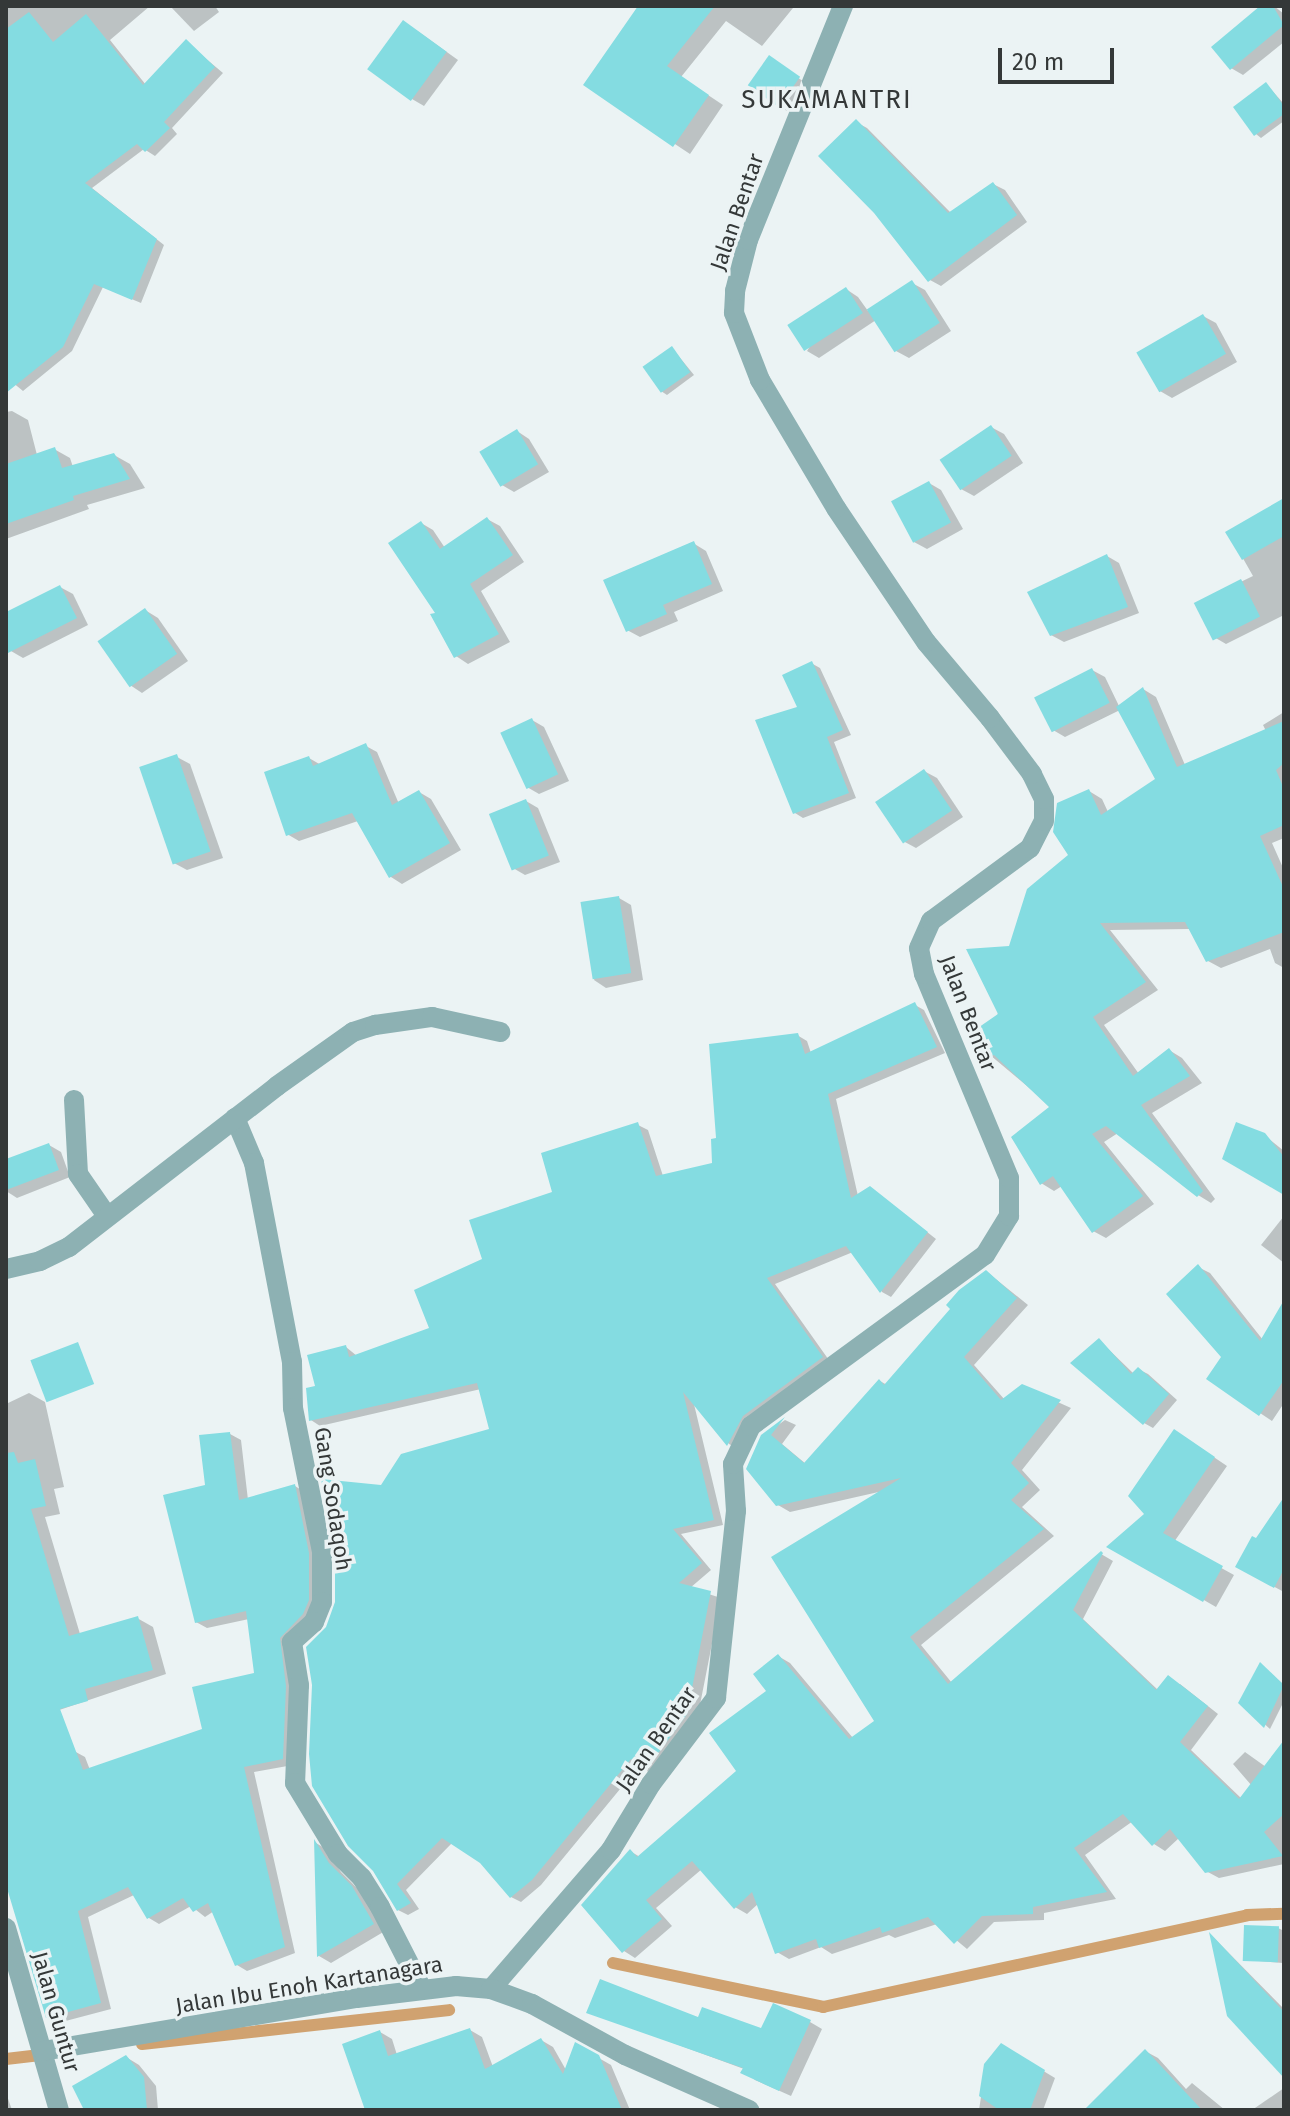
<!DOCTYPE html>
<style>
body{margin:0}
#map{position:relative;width:1290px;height:2116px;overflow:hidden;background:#ebf3f4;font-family:"Fira Sans",sans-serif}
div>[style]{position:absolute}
.shadow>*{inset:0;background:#0003}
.stream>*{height:12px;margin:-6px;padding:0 6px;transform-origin:6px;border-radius:6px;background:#d0a270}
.building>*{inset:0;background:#84dce1;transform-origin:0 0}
.minor>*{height:20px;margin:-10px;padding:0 10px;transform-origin:10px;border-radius:10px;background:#8db1b3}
span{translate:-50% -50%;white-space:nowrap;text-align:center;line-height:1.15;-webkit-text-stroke:7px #ebf3f4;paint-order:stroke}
.street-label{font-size:22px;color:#343838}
.quarter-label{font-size:26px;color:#343838;letter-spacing:2px}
.frame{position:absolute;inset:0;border:8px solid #343838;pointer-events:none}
.scale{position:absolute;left:998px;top:48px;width:116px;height:36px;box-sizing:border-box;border:4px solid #343838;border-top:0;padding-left:10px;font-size:24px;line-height:28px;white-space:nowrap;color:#343838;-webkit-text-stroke:6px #ebf3f4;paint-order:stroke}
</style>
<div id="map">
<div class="shadow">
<div style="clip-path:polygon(6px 6px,150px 6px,110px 40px,146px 85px,186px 42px,223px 73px,172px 128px,177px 134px,155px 156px,144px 149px,92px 188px,164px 245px,141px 303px,103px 287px,72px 351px,23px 391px,6px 377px)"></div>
<div style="clip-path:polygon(170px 6px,215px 6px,219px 12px,194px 31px)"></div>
<div style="clip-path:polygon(643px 6px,793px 8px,762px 46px,726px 21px,681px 77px,723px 105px,690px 154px,586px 85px)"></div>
<div style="clip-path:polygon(1264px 6px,1274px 6px,1284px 14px,1284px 42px,1243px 75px,1231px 68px)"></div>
<div style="clip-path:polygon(416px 30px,458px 60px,424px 106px,412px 99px)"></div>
<div style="clip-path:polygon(775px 61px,804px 82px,787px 111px,782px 108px)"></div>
<div style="clip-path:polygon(1267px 85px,1284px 104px,1284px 121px,1261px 138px,1256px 134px)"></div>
<div style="clip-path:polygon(856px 122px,867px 128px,951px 213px,993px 184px,1005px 190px,1027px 222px,941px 286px,930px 280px)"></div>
<div style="clip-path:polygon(912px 283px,925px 290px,951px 331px,909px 358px,896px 351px,876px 320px,819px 358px,807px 351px,846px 289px,858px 297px,868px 311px)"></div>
<div style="clip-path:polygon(1203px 316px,1216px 323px,1237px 362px,1172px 398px,1160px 391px)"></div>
<div style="clip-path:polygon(672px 348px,694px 375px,667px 395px,661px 391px)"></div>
<div style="clip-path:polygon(12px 411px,28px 420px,37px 455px,54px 449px,70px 458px,73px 467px,114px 455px,130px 464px,145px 488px,87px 505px,89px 509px,6px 539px,6px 412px)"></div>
<div style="clip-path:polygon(991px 427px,1004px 434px,1023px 463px,974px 496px,961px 489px)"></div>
<div style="clip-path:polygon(517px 431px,529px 439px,549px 472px,514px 492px,502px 485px)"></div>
<div style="clip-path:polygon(929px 483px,941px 490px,963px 529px,927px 549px,914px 542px)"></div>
<div style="clip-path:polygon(1284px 508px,1284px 615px,1226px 644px,1214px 637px,1197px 603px,1253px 576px,1228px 532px)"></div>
<div style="clip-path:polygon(487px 519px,500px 526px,524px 562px,481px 591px,510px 642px,468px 664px,456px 656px,438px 614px,421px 523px,433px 530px,445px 548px)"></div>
<div style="clip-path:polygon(693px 543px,706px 551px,723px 591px,674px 612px,678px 621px,640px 637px,627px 630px)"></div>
<div style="clip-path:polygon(1107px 556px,1119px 563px,1139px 613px,1064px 642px,1051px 635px)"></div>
<div style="clip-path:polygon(60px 587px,73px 594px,88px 625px,23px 658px,11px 651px,6px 642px,6px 614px)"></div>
<div style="clip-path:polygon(145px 610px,158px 618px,188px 661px,142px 693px,130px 685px)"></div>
<div style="clip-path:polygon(811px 663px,820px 668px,851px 735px,834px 742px,856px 798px,803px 818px,795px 813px)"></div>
<div style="clip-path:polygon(1092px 670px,1105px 677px,1119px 706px,1143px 689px,1156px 697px,1185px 765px,1266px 731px,1263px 725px,1284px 712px,1284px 838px,1272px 843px,1284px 870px,1284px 968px,1275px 963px,1270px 949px,1221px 968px,1208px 961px,1191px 929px,1110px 930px,1158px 990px,1104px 1025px,1139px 1074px,1169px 1050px,1182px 1058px,1202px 1083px,1152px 1113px,1215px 1199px,1211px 1203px,1198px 1195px,1118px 1133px,1104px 1142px,1154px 1204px,1106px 1238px,1093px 1231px,1062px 1186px,1054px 1191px,1041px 1183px,1052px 1107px,990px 1055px,1010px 948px,1070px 855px,1089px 791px,1102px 799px,1108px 812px,1157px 780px,1120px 710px,1065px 737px,1053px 730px)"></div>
<div style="clip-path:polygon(532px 720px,544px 727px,569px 781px,539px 794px,527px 787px)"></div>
<div style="clip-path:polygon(366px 746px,377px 752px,399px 804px,419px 792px,431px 799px,461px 850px,402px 884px,391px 877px,358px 821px,299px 841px,287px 834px,309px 758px,321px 765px)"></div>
<div style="clip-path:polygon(177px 757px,190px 764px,223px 858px,187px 870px,174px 863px)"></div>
<div style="clip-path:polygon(924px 771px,937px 778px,963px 817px,916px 848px,903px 841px)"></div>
<div style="clip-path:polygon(526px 801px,538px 808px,560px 862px,525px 875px,513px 868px)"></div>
<div style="clip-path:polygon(619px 898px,631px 905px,643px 980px,606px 988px,594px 980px)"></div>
<div style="clip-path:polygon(915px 1005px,924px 1010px,945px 1053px,836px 1099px,858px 1196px,880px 1195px,936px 1239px,891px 1297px,882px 1292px,853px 1252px,775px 1284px,831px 1363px,738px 1449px,729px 1444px,693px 1400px,723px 1525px,681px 1534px,711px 1570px,690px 1588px,721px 1598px,697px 1720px,650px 1773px,639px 1766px,541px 1885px,521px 1902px,511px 1897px,481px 1862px,452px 1843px,406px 1890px,419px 1909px,408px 1915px,398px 1910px,374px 1870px,327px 1629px,382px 1488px,491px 1430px,481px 1389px,320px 1426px,311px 1420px,317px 1387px,346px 1347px,357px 1356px,432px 1329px,484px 1260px,555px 1194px,638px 1125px,648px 1130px,663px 1176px,714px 1164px,718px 1140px,797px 1035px,807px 1041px,811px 1053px)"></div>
<div style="clip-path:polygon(1264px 1135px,1284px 1151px,1284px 1193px)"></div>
<div style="clip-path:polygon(49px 1145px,61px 1152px,70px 1177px,17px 1198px,6px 1191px,6px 1161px)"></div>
<div style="clip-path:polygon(1284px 1216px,1284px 1263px,1261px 1245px)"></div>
<div style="clip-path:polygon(1198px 1267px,1210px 1273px,1263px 1340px,1284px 1304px,1284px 1403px,1272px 1421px,1209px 1379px,1224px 1357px)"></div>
<div style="clip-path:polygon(987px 1272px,1028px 1305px,974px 1365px,1005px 1400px,1022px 1386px,1071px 1408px,1022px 1470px,1040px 1490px,1022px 1507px,1054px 1536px,921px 1645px,952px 1683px,1101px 1554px,1113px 1561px,1083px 1619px,1158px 1690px,1180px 1684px,1218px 1714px,1191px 1750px,1242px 1799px,1252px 1786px,1233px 1764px,1245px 1752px,1266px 1767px,1284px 1744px,1284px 1864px,1219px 1878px,1206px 1871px,1179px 1838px,1165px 1851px,1154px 1844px,1133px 1821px,1085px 1855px,1116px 1899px,1044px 1913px,1044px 1920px,994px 1922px,967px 1949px,937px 1924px,895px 1938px,889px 1935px,832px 1954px,821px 1947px,789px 1959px,777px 1952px,759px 1903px,747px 1914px,735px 1907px,702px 1869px,656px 1908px,672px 1926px,635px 1958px,624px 1951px,630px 1851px,640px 1857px,739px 1771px,778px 1656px,790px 1663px,853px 1738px,877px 1721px,883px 1491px,790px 1512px,778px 1505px,763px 1436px,785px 1420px,796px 1425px,782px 1444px,806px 1464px,880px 1381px,887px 1385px)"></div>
<div style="clip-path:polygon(1099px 1340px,1134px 1374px,1138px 1369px,1148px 1374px,1177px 1400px,1153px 1428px,1144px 1423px)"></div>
<div style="clip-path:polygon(29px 1393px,45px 1402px,64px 1487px,54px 1489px,60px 1514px,45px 1517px,80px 1634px,137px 1618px,153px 1627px,166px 1674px,6px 1728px,6px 1404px)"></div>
<div style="clip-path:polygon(230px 1434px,241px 1440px,248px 1500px,295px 1486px,306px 1493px,319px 1606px,290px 1645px,293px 1765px,254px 1772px,295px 1953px,247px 1971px,237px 1965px,214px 1911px,205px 1917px,191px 1906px,159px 1924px,149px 1918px,134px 1895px,88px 1917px,111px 2009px,58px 2023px,47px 2017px,6px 1860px,6px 1777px,74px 1751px,85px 1757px,90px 1770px,205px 1730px,256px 1675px,249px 1619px,207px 1628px,196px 1622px,207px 1486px)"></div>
<div style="clip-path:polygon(1187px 1439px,1227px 1466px,1174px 1542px,1234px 1575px,1216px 1607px,1110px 1546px,1146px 1515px)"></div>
<div style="clip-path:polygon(1284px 1501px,1284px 1592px,1238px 1567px)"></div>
<div style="clip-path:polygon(1261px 1665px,1284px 1685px,1284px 1701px,1270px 1729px,1240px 1702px)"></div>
<div style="clip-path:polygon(316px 1843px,326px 1849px,341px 1872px,364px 1895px,385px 1931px,331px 1963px,319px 1956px)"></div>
<div style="clip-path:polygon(1278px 1928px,1284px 1931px,1283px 1963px,1246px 1960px)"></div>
<div style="clip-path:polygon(1212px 1936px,1284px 2009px,1284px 2038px)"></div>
<div style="clip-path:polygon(589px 2012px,700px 2020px,762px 2031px,810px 2022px,822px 2029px,791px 2096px,755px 2080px,744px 2069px)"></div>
<div style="clip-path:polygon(470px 2030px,482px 2037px,493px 2067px,541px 2040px,553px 2047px,566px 2070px,576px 2045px,611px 2065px,630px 2110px,367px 2110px,380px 2032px,392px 2039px,397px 2055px)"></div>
<div style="clip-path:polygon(1002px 2046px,1055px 2078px,1043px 2110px,979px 2110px,986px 2065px)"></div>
<div style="clip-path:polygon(1145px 2051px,1158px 2058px,1186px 2089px,1192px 2083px,1225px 2110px,1088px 2110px)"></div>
<div style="clip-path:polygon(126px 2057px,139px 2065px,156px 2086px,158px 2110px,87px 2110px)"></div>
<div style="clip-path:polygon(1284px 2088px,1284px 2110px,1252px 2110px)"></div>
<div style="clip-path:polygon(6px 2093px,12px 2110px,6px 2110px)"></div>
</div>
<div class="stream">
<div style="left:613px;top:1963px;width:215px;rotate:11.8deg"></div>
<div style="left:823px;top:2007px;width:434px;rotate:-12.2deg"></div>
<div style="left:1247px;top:1915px;width:37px;rotate:-2deg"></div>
<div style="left:142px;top:2044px;width:309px;rotate:-6.3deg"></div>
<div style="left:6px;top:2059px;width:43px;rotate:-6.6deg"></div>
</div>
<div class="building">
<div style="clip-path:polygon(638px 6px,715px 6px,667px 66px,709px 95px,673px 147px,583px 85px)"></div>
<div style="clip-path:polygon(1260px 6px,1273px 6px,1284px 25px,1230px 70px,1211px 47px)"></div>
<div style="clip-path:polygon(29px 12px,53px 42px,86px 14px,143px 85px,186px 39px,215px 67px,164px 122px,170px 128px,145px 152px,137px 144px,85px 183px,157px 239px,132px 300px,94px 284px,63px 347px,6px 393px,6px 29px)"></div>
<div style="left:403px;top:20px;width:54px;height:61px;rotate:36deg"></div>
<div style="left:769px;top:55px;width:38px;height:37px;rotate:35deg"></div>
<div style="clip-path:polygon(1266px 82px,1284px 106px,1284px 114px,1254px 136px,1233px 107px)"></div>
<div style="clip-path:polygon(856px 119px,948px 213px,993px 182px,1017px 215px,928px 282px,874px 213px,818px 156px)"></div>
<div style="left:912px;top:280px;width:51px;height:54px;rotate:57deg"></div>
<div style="left:846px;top:287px;width:31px;height:70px;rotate:57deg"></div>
<div style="left:1203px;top:314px;width:46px;height:77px;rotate:60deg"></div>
<div style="left:672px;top:346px;width:32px;height:36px;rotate:55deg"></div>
<div style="left:991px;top:425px;width:37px;height:62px;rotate:56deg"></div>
<div style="left:517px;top:429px;width:41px;height:44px;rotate:59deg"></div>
<div style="clip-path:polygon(55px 447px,62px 468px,114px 453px,130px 479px,73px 496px,74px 500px,6px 524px,6px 464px)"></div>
<div style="left:929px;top:481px;width:47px;height:43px;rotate:62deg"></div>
<div style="clip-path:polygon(1284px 498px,1284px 536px,1242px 560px,1225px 532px)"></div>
<div style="clip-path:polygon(487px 517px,513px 555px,470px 584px,499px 634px,454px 658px,430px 614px,435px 613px,388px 543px,421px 521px,440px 549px)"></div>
<div style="clip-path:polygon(694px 541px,712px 584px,663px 605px,667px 614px,626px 632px,603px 580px)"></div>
<div style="clip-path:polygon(1107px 554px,1128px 607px,1050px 636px,1027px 592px)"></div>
<div style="left:1241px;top:579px;width:42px;height:53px;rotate:63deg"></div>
<div style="clip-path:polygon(60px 585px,77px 618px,6px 654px,6px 612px)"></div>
<div style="left:145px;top:608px;width:56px;height:58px;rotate:55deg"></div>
<div style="clip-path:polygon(812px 661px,843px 730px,827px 737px,849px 793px,793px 814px,755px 720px,797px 707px,782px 675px)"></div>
<div style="left:1092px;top:668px;width:39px;height:65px;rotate:63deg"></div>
<div style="clip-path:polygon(1143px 687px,1177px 767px,1284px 721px,1284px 763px,1276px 770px,1284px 789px,1284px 825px,1260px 836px,1284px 889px,1284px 932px,1206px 962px,1185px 922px,1100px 923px,1146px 982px,1093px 1017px,1133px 1076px,1169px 1048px,1190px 1076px,1141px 1105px,1203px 1191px,1197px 1197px,1106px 1126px,1092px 1134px,1143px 1196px,1092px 1233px,1053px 1176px,1040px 1185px,1011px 1137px,1049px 1107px,994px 1055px,988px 1057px,972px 1032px,998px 1014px,966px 949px,1009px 946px,1027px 889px,1068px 855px,1053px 832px,1057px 803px,1089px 789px,1101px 815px,1155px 779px,1116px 707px)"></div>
<div style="left:532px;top:718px;width:62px;height:35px;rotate:65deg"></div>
<div style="clip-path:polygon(366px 743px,392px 805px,419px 790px,450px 843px,389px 878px,352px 813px,286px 836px,264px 772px,309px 756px,313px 766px)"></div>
<div style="left:177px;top:754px;width:103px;height:40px;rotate:71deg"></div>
<div style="left:924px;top:769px;width:50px;height:59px;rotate:56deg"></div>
<div style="left:526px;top:799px;width:61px;height:40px;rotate:68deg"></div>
<div style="left:619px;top:896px;width:78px;height:39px;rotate:81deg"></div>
<div style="clip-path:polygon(915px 1002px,937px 1047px,828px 1094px,851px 1198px,870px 1186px,928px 1232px,880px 1293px,846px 1246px,767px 1278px,823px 1357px,743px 1416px,727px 1446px,683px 1392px,714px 1520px,673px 1529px,702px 1563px,679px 1583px,711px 1591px,687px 1714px,659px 1752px,639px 1769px,631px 1759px,532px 1880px,510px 1898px,480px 1863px,442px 1838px,397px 1884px,411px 1903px,397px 1911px,373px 1871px,348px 1846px,312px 1786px,309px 1754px,312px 1685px,306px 1647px,326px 1627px,335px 1602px,335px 1550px,321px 1479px,381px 1485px,401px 1454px,489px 1429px,477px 1383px,309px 1421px,306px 1388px,315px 1386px,307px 1355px,346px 1345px,349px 1357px,429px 1328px,414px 1290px,482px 1259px,469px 1220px,552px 1192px,541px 1153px,638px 1122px,656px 1176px,712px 1163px,711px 1139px,716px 1138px,709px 1044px,798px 1033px,805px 1054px)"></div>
<div style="clip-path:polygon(1236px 1122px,1265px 1133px,1284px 1157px,1284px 1195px,1222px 1159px)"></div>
<div style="clip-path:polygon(49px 1143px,59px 1170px,6px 1190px,6px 1159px)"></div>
<div style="clip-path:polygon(1198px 1264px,1260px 1341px,1284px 1300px,1284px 1380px,1259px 1416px,1206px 1379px,1221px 1357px,1166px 1294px)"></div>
<div style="clip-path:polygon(986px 1270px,1017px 1298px,964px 1357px,1001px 1400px,1022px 1384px,1061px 1400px,1011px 1463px,1029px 1483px,1011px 1500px,1044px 1529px,910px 1637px,948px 1684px,1101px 1551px,1103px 1553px,1073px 1610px,1156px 1690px,1168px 1675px,1208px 1706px,1180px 1742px,1239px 1799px,1284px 1740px,1284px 1814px,1264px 1832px,1283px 1856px,1205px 1873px,1170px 1829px,1152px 1846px,1123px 1814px,1074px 1848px,1107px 1892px,1033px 1907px,1033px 1914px,982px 1916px,954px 1944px,928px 1917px,882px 1933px,880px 1927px,819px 1948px,816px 1939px,775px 1954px,752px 1892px,734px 1909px,692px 1861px,646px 1900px,662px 1919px,622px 1953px,581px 1905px,630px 1849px,637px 1857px,736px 1771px,709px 1733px,766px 1691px,753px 1674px,778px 1654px,849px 1739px,874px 1721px,771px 1557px,901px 1478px,776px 1506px,746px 1469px,761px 1435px,785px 1417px,771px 1435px,804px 1463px,879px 1379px,884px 1385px,950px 1309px,946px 1305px,959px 1290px)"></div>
<div style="clip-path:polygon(1099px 1338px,1131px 1374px,1138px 1367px,1169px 1394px,1143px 1425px,1070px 1363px)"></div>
<div style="left:78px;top:1342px;width:45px;height:51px;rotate:69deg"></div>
<div style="clip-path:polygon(1174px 1429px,1215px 1457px,1163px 1533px,1223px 1566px,1203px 1602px,1106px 1547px,1144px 1514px,1128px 1496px)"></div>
<div style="clip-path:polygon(230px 1432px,239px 1500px,295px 1484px,309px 1553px,309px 1600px,303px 1614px,280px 1638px,286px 1686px,283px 1759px,244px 1767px,285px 1947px,235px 1966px,208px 1903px,193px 1912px,183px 1898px,147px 1919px,128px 1887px,78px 1911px,101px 2003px,46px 2018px,6px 1885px,6px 1453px,14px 1452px,18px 1463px,35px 1459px,46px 1506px,31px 1509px,69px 1636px,138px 1616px,153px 1670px,85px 1689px,88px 1701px,60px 1709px,83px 1770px,202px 1729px,192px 1687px,254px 1673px,246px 1611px,195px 1623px,163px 1495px,205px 1485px,199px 1435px)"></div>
<div style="clip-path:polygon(1284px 1497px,1284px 1569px,1274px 1588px,1235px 1567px,1252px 1536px,1256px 1538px)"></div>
<div style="clip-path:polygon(1260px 1662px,1284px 1685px,1264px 1728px,1238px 1703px)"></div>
<div style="clip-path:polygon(314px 1839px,329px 1863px,352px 1886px,374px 1924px,317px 1957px)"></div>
<div style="left:1244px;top:1925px;width:35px;height:36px;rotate:2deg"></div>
<div style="clip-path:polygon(1209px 1932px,1284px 2012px,1284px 2078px,1227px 2016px)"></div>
<div style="clip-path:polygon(600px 1979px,698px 2017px,702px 2007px,761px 2028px,773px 2003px,811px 2020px,779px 2091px,740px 2073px,743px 2068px,586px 2013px)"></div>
<div style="clip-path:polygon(470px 2028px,485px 2069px,541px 2038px,563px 2074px,575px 2042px,599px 2055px,622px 2110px,365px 2110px,342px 2044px,380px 2030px,388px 2056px)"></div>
<div style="clip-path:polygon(1001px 2043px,1045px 2070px,1030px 2110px,999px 2110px,979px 2096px,984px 2064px)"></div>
<div style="clip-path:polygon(1145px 2049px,1202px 2110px,1084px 2110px)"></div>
<div style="clip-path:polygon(126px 2055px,144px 2077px,147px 2110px,84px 2110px,72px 2086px)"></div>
</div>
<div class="minor">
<div style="left:74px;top:1100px;width:74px;rotate:86.9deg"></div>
<div style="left:78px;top:1174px;width:51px;rotate:55.4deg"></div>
<div style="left:235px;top:1118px;width:49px;rotate:67.1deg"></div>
<div style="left:254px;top:1163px;width:203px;rotate:79.2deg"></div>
<div style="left:292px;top:1362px;width:46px;rotate:88.8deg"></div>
<div style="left:293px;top:1408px;width:147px;rotate:78.6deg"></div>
<div style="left:322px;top:1552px;width:50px;rotate:90deg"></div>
<div style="left:322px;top:1602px;width:22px;rotate:112deg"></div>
<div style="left:314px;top:1622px;width:30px;rotate:138deg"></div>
<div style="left:292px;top:1642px;width:44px;rotate:80.8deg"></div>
<div style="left:299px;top:1685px;width:98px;rotate:92.3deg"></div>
<div style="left:295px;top:1783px;width:83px;rotate:58.8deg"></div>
<div style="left:338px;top:1854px;width:34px;rotate:45deg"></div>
<div style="left:362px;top:1878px;width:34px;rotate:58deg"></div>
<div style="left:380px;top:1907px;width:92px;rotate:62.9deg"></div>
<div style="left:6px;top:1269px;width:35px;rotate:-13deg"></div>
<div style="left:40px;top:1261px;width:32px;rotate:-26deg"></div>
<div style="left:69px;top:1247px;width:263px;rotate:-37.7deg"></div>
<div style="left:277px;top:1086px;width:93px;rotate:-35.4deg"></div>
<div style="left:353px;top:1032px;width:23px;rotate:-18deg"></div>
<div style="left:375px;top:1025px;width:58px;rotate:-8deg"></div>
<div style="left:432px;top:1017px;width:70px;rotate:12.4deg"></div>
<div style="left:6px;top:1928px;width:190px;rotate:73.8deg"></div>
<div style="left:491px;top:1989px;width:184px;rotate:-49.2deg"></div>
<div style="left:611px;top:1850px;width:77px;rotate:-58.8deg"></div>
<div style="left:651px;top:1784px;width:108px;rotate:-52.9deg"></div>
<div style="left:716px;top:1698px;width:188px;rotate:-83.9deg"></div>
<div style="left:736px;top:1511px;width:47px;rotate:-93.7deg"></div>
<div style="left:733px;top:1464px;width:42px;rotate:-64.7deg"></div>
<div style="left:751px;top:1426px;width:290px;rotate:-36.2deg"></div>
<div style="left:985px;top:1255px;width:46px;rotate:-58.4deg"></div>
<div style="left:1009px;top:1216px;width:38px;rotate:-90deg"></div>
<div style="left:1009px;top:1178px;width:221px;rotate:-112.6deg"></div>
<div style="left:924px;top:974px;width:26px;rotate:-101deg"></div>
<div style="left:919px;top:948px;width:30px;rotate:-66deg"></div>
<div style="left:931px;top:921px;width:123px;rotate:-36.4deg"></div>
<div style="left:1030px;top:848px;width:30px;rotate:-63deg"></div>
<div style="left:1044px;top:821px;width:22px;rotate:-90deg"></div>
<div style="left:1044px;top:799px;width:28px;rotate:-116deg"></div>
<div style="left:1032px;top:774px;width:70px;rotate:-126.9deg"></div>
<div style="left:990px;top:718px;width:99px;rotate:-130.1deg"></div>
<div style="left:926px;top:642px;width:161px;rotate:-123.9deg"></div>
<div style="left:836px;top:508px;width:149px;rotate:-120.7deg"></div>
<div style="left:760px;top:380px;width:72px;rotate:-111.2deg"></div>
<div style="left:734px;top:313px;width:22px;rotate:-87deg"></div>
<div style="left:735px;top:291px;width:53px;rotate:-75.7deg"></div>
<div style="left:748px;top:240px;width:253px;rotate:-67.9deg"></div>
<div style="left:43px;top:2051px;width:318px;rotate:-9.6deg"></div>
<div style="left:357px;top:1998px;width:100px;rotate:-6.9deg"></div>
<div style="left:456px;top:1986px;width:35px;rotate:5deg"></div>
<div style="left:491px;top:1989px;width:44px;rotate:20.1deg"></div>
<div style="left:532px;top:2004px;width:106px;rotate:28.7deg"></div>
<div style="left:625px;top:2055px;width:136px;rotate:23.9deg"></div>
</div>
<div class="street-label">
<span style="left:737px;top:212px;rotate:-71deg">Jalan Bentar</span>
<span style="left:968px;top:1013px;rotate:69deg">Jalan Bentar</span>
<span style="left:333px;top:1499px;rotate:81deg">Gang Sodaqoh</span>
<span style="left:656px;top:1739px;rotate:-55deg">Jalan Bentar</span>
<span style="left:309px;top:1985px;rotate:-9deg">Jalan Ibu Enoh Kartanagara</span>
<span style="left:56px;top:2012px;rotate:74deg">Jalan Guntur</span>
</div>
<div class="quarter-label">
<span style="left:827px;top:100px">SUKAMANTRI</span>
</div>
<div class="frame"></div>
<div class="scale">20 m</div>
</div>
